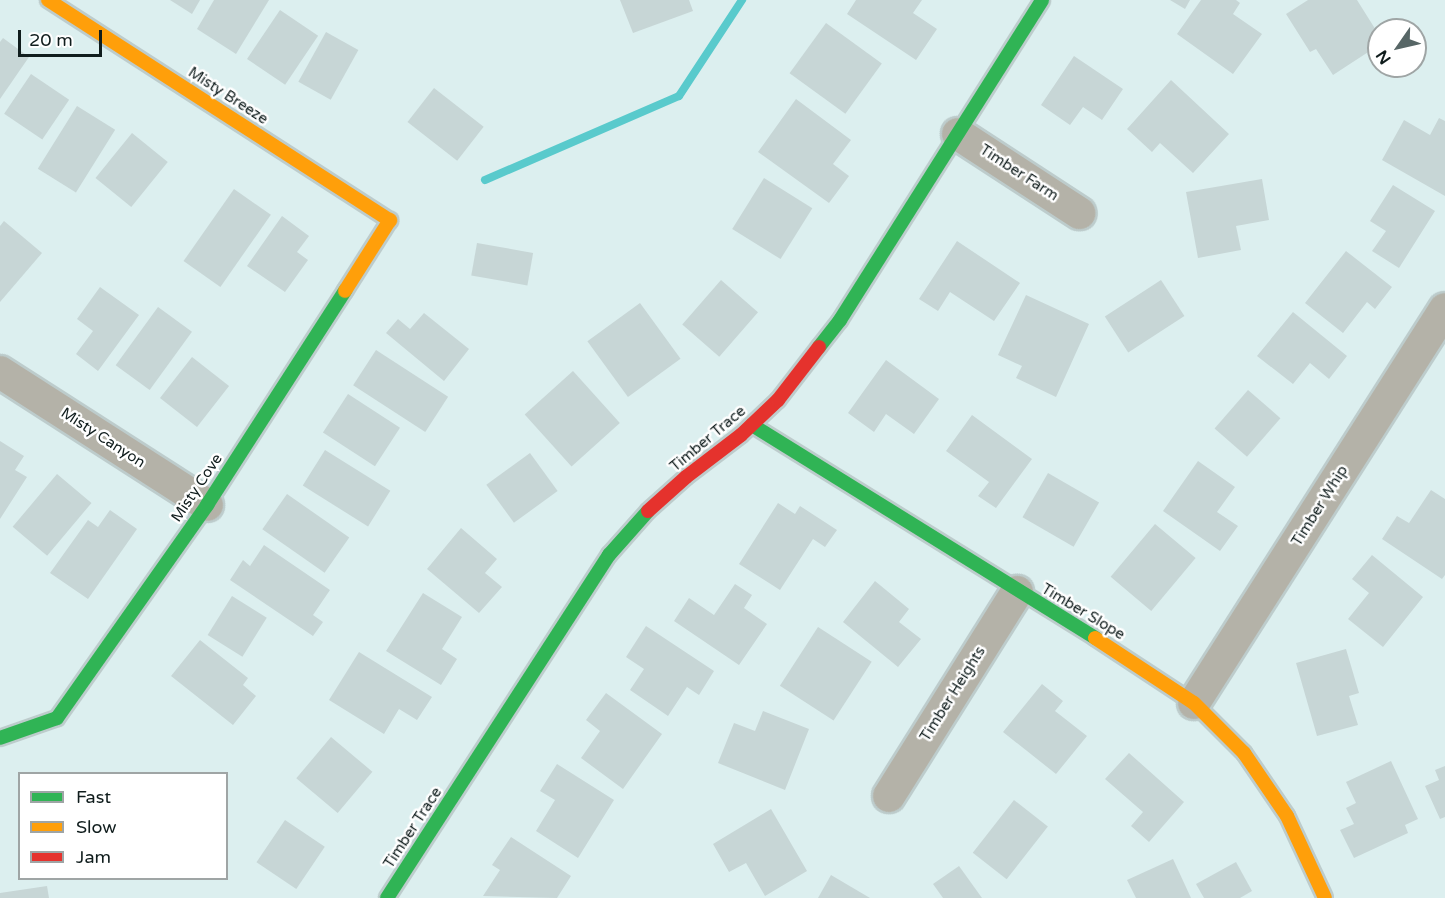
<!DOCTYPE html>
<style>
body{margin:0}
#map{position:relative;width:1445px;height:898px;overflow:hidden;background:#dcefef;font-family:"Varela Round",sans-serif}
div>[style]{position:absolute}
.stream>*{height:8px;margin:-4px;padding:0 4px;transform-origin:4px;border-radius:4px;background:#59cacc}
.building>*{inset:0;background:#c7d6d6;transform-origin:0 0}
.roads{filter:drop-shadow(2px 0 #bdcccc) drop-shadow(-2px 0 #bdcccc) drop-shadow(0 2px #bdcccc) drop-shadow(0 -2px #bdcccc)}
.street>*{height:32px;margin:-16px;padding:0 16px;transform-origin:16px;border-radius:16px;background:#b4b2a8}
.fast>*{height:14px;margin:-7px;padding:0 7px;transform-origin:7px;border-radius:7px;background:#30b455}
.slow>*{height:14px;margin:-7px;padding:0 7px;transform-origin:7px;border-radius:7px;background:#ff9f0a}
.jam>*{height:14px;margin:-7px;padding:0 7px;transform-origin:7px;border-radius:7px;background:#e5322d}
span{translate:-50% -50%;white-space:nowrap;text-align:center;line-height:1.15;-webkit-text-stroke:5px #fff;paint-order:stroke}
.street-label{font-size:15px;color:#101d1d}
.legend{position:absolute;left:18px;top:772px;width:210px;height:108px;box-sizing:border-box;background:#fff;border:2px solid #9fa5a5;margin:0;padding:8px 10px;list-style:none;font-size:18px;color:#101d1d}
.legend li{display:flex;align-items:center;gap:12px;height:30px}
.legend b{width:30px;border:2px solid #9fa5a5}
.north{position:absolute;left:1367px;top:18px;width:60px;height:60px;box-sizing:border-box;background:#fff;border:2px solid #9fa5a5;border-radius:50%;rotate:236deg;font-size:16px;font-weight:700;line-height:24px;text-align:center;color:#101d1d}
.north::after{content:'';display:block;margin:auto;width:21px;height:27px;background:#576666;clip-path:polygon(50% 0,100% 100%,50% 72%,0 100%)}
.scale{position:absolute;left:18px;top:30px;width:84px;height:27px;box-sizing:border-box;border:3px solid #101d1d;border-top:0;padding-left:8px;font-size:18px;line-height:21px;white-space:nowrap;color:#101d1d;-webkit-text-stroke:4px #fff;paint-order:stroke}
</style>
<div id="map">
<div class="stream">
<div style="left:485px;top:180px;width:211px;rotate:-23.4deg"></div>
<div style="left:679px;top:96px;width:115px;rotate:-56.7deg"></div>
</div>
<div class="building">
<div style="clip-path:polygon(170px 0,200px 0,192px 14px)"></div>
<div style="clip-path:polygon(214px 0,269px 0,236px 54px,197px 29px)"></div>
<div style="clip-path:polygon(620px 0,689px 0,693px 11px,633px 33px)"></div>
<div style="clip-path:polygon(856px 0,922px 0,913px 13px,937px 29px,916px 60px,847px 14px)"></div>
<div style="clip-path:polygon(1170px 0,1190px 0,1185px 9px)"></div>
<div style="clip-path:polygon(1201px 0,1236px 0,1240px 3px,1233px 14px,1262px 34px,1233px 74px,1177px 34px)"></div>
<div style="clip-path:polygon(1308px 0,1357px 0,1379px 35px,1379px 45px,1333px 75px,1316px 49px,1310px 52px,1286px 14px)"></div>
<div style="left:280px;top:10px;width:46px;height:59px;rotate:34deg"></div>
<div style="left:826px;top:23px;width:69px;height:62px;rotate:36deg"></div>
<div style="left:326px;top:32px;width:37px;height:57px;rotate:29deg"></div>
<div style="clip-path:polygon(3px 38px,29px 57px,0 99px,0 42px)"></div>
<div style="clip-path:polygon(1074px 56px,1123px 89px,1102px 120px,1083px 107px,1070px 125px,1041px 105px)"></div>
<div style="left:31px;top:74px;width:46px;height:48px;rotate:34deg"></div>
<div style="clip-path:polygon(1171px 80px,1229px 134px,1193px 173px,1160px 143px,1152px 152px,1127px 129px)"></div>
<div style="left:434px;top:88px;width:63px;height:43px;rotate:38deg"></div>
<div style="clip-path:polygon(796px 99px,851px 140px,833px 164px,849px 176px,829px 203px,758px 152px)"></div>
<div style="left:77px;top:106px;width:45px;height:74px;rotate:32deg"></div>
<div style="clip-path:polygon(1439px 118px,1445px 121px,1445px 196px,1382px 160px,1404px 120px,1430px 135px)"></div>
<div style="left:132px;top:133px;width:46px;height:58px;rotate:39deg"></div>
<div style="left:764px;top:178px;width:57px;height:60px;rotate:32deg"></div>
<div style="clip-path:polygon(1262px 179px,1269px 220px,1236px 226px,1241px 250px,1198px 258px,1186px 192px)"></div>
<div style="clip-path:polygon(1393px 185px,1435px 211px,1399px 268px,1372px 251px,1386px 231px,1370px 221px)"></div>
<div style="left:234px;top:189px;width:45px;height:88px;rotate:35deg"></div>
<div style="clip-path:polygon(282px 216px,309px 236px,297px 252px,308px 260px,285px 292px,247px 266px)"></div>
<div style="clip-path:polygon(4px 221px,42px 253px,0 302px,0 226px)"></div>
<div style="clip-path:polygon(957px 241px,1020px 283px,994px 321px,950px 292px,938px 311px,919px 299px)"></div>
<div style="left:477px;top:243px;width:57px;height:33px;rotate:10deg"></div>
<div style="clip-path:polygon(1346px 251px,1392px 287px,1375px 309px,1367px 302px,1343px 333px,1305px 303px)"></div>
<div style="left:721px;top:280px;width:49px;height:59px;rotate:41deg"></div>
<div style="left:1161px;top:280px;width:43px;height:67px;rotate:57deg"></div>
<div style="clip-path:polygon(100px 287px,139px 315px,98px 371px,76px 354px,93px 331px,77px 319px)"></div>
<div style="clip-path:polygon(1026px 295px,1089px 324px,1056px 397px,1016px 378px,1022px 366px,998px 355px)"></div>
<div style="left:640px;top:303px;width:69px;height:65px;rotate:54deg"></div>
<div style="left:158px;top:307px;width:42px;height:72px;rotate:36deg"></div>
<div style="clip-path:polygon(1293px 312px,1347px 356px,1329px 379px,1310px 363px,1293px 384px,1257px 356px)"></div>
<div style="clip-path:polygon(424px 313px,469px 349px,444px 381px,386px 333px,398px 319px,410px 329px)"></div>
<div style="left:376px;top:350px;width:86px;height:42px;rotate:33deg"></div>
<div style="left:192px;top:357px;width:47px;height:52px;rotate:38deg"></div>
<div style="clip-path:polygon(886px 360px,939px 399px,914px 434px,886px 414px,874px 432px,848px 413px)"></div>
<div style="left:573px;top:371px;width:70px;height:65px;rotate:48deg"></div>
<div style="left:1248px;top:390px;width:43px;height:51px;rotate:41deg"></div>
<div style="left:348px;top:394px;width:62px;height:46px;rotate:33deg"></div>
<div style="clip-path:polygon(972px 415px,1032px 459px,996px 508px,978px 496px,989px 482px,946px 451px)"></div>
<div style="clip-path:polygon(0 441px,24px 456px,15px 470px,27px 477px,0 519px)"></div>
<div style="left:325px;top:450px;width:77px;height:42px;rotate:32deg"></div>
<div style="left:530px;top:453px;width:47px;height:54px;rotate:54deg"></div>
<div style="clip-path:polygon(1198px 461px,1235px 487px,1217px 512px,1238px 526px,1220px 551px,1163px 511px)"></div>
<div style="left:1048px;top:473px;width:59px;height:51px;rotate:30deg"></div>
<div style="left:57px;top:474px;width:45px;height:69px;rotate:40deg"></div>
<div style="clip-path:polygon(1431px 490px,1445px 499px,1445px 575px,1442px 579px,1382px 539px,1397px 516px,1409px 523px)"></div>
<div style="left:287px;top:494px;width:76px;height:43px;rotate:35deg"></div>
<div style="clip-path:polygon(778px 503px,795px 514px,800px 506px,837px 530px,825px 547px,813px 539px,780px 590px,739px 564px)"></div>
<div style="clip-path:polygon(110px 510px,137px 529px,88px 599px,50px 573px,88px 520px,98px 527px)"></div>
<div style="left:1155px;top:524px;width:53px;height:69px;rotate:40deg"></div>
<div style="clip-path:polygon(461px 528px,497px 559px,485px 573px,502px 587px,479px 613px,427px 569px)"></div>
<div style="clip-path:polygon(264px 545px,330px 590px,313px 615px,323px 622px,313px 636px,230px 580px,243px 560px,250px 566px)"></div>
<div style="clip-path:polygon(1372px 555px,1423px 597px,1383px 647px,1348px 619px,1369px 593px,1352px 579px)"></div>
<div style="clip-path:polygon(875px 581px,909px 609px,899px 622px,921px 639px,898px 667px,843px 622px)"></div>
<div style="clip-path:polygon(735px 584px,752px 595px,744px 608px,767px 624px,739px 665px,674px 621px,689px 598px,714px 615px)"></div>
<div style="clip-path:polygon(423px 593px,462px 617px,442px 649px,457px 659px,441px 685px,386px 651px)"></div>
<div style="left:232px;top:596px;width:41px;height:46px;rotate:32deg"></div>
<div style="clip-path:polygon(646px 626px,714px 671px,699px 695px,687px 687px,668px 716px,630px 690px,644px 669px,626px 657px)"></div>
<div style="left:818px;top:627px;width:64px;height:70px;rotate:33deg"></div>
<div style="clip-path:polygon(200px 640px,248px 678px,243px 685px,256px 696px,233px 725px,171px 676px)"></div>
<div style="clip-path:polygon(1346px 649px,1359px 693px,1349px 696px,1358px 725px,1317px 736px,1296px 663px)"></div>
<div style="clip-path:polygon(359px 652px,432px 697px,417px 720px,399px 709px,384px 734px,329px 700px)"></div>
<div style="clip-path:polygon(1042px 684px,1063px 701px,1055px 711px,1087px 736px,1056px 774px,1003px 732px)"></div>
<div style="clip-path:polygon(606px 693px,662px 734px,623px 789px,581px 758px,600px 731px,586px 720px)"></div>
<div style="clip-path:polygon(763px 711px,809px 729px,785px 790px,718px 763px,734px 723px,755px 731px)"></div>
<div style="left:331px;top:737px;width:54px;height:54px;rotate:40deg"></div>
<div style="clip-path:polygon(1129px 753px,1184px 802px,1149px 842px,1131px 826px,1143px 812px,1105px 779px)"></div>
<div style="clip-path:polygon(1391px 761px,1418px 819px,1405px 825px,1408px 833px,1354px 858px,1340px 830px,1354px 824px,1346px 808px,1356px 803px,1346px 782px)"></div>
<div style="clip-path:polygon(557px 764px,614px 800px,578px 858px,536px 831px,555px 800px,540px 791px)"></div>
<div style="clip-path:polygon(1445px 766px,1445px 817px,1440px 819px,1425px 786px,1439px 780px,1435px 770px)"></div>
<div style="left:1014px;top:800px;width:43px;height:67px;rotate:38deg"></div>
<div style="clip-path:polygon(771px 809px,807px 871px,765px 896px,746px 863px,729px 872px,713px 844px)"></div>
<div style="left:285px;top:820px;width:48px;height:51px;rotate:34deg"></div>
<div style="clip-path:polygon(511px 837px,571px 876px,557px 898px,483px 896px,500px 870px,492px 865px)"></div>
<div style="clip-path:polygon(1173px 859px,1191px 898px,1136px 898px,1127px 880px)"></div>
<div style="clip-path:polygon(1236px 862px,1252px 891px,1240px 898px,1204px 898px,1196px 884px)"></div>
<div style="clip-path:polygon(959px 866px,982px 898px,943px 898px,933px 884px)"></div>
<div style="clip-path:polygon(831px 875px,870px 898px,818px 898px)"></div>
<div style="clip-path:polygon(47px 886px,49px 898px,0 898px,0 893px)"></div>
</div>
<div class="roads">
<div class="street">
<div style="left:958px;top:134px;width:145px;rotate:33.1deg"></div>
<div style="left:0;top:372px;width:246px;rotate:32.7deg"></div>
<div style="left:1194px;top:703px;width:467px;rotate:-57.5deg"></div>
<div style="left:889px;top:796px;width:241px;rotate:-57.9deg"></div>
</div>
<div class="fast">
<div style="left:819px;top:347px;width:34px;rotate:-52deg"></div>
<div style="left:840px;top:320px;width:378px;rotate:-57.7deg"></div>
<div style="left:752px;top:425px;width:404px;rotate:31.8deg"></div>
<div style="left:0;top:738px;width:60px;rotate:-19.3deg"></div>
<div style="left:57px;top:718px;width:261px;rotate:-54.8deg"></div>
<div style="left:207px;top:505px;width:255px;rotate:-57.2deg"></div>
<div style="left:387px;top:898px;width:409px;rotate:-57.1deg"></div>
<div style="left:609px;top:555px;width:59px;rotate:-48.4deg"></div>
</div>
<div class="slow">
<div style="left:48px;top:0;width:407px;rotate:32.8deg"></div>
<div style="left:390px;top:220px;width:84px;rotate:122.4deg"></div>
<div style="left:1095px;top:638px;width:118px;rotate:33.3deg"></div>
<div style="left:1194px;top:703px;width:71px;rotate:45deg"></div>
<div style="left:1244px;top:753px;width:76px;rotate:55.7deg"></div>
<div style="left:1287px;top:816px;width:90px;rotate:65.1deg"></div>
</div>
<div class="jam">
<div style="left:648px;top:511px;width:51px;rotate:-41.8deg"></div>
<div style="left:686px;top:477px;width:69px;rotate:-37.4deg"></div>
<div style="left:741px;top:435px;width:51px;rotate:-43.4deg"></div>
<div style="left:778px;top:400px;width:67px;rotate:-52.3deg"></div>
</div>
</div>
<div class="street-label">
<span style="left:228px;top:96px;rotate:33deg">Misty Breeze</span>
<span style="left:1019px;top:173px;rotate:33deg">Timber Farm</span>
<span style="left:103px;top:438px;rotate:33deg">Misty Canyon</span>
<span style="left:708px;top:439px;rotate:-40deg">Timber Trace</span>
<span style="left:197px;top:488px;rotate:-56deg">Misty Cove</span>
<span style="left:1320px;top:506px;rotate:-58deg">Timber Whip</span>
<span style="left:1083px;top:612px;rotate:31deg">Timber Slope</span>
<span style="left:953px;top:694px;rotate:-58deg">Timber Heights</span>
<span style="left:413px;top:828px;rotate:-57deg">Timber Trace</span>
</div>
<ul class="legend">
<li><b style="height:8px;background:#30b455"></b>Fast</li>
<li><b style="height:8px;background:#ff9f0a"></b>Slow</li>
<li><b style="height:8px;background:#e5322d"></b>Jam</li>
</ul>
<div class="north">N</div>
<div class="scale">20 m</div>
</div>
